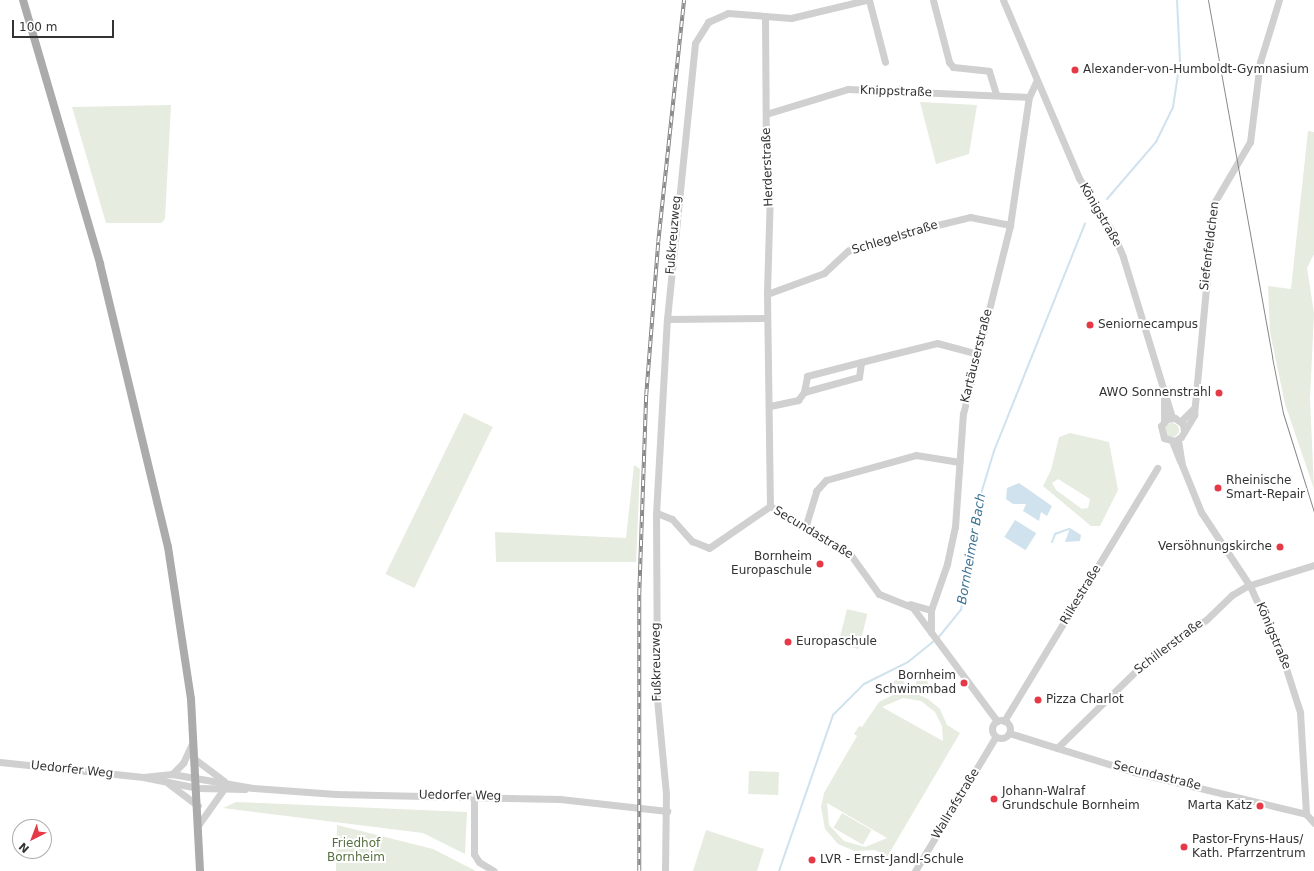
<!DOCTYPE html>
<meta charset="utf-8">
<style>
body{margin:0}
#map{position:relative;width:1314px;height:871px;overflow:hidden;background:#fff;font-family:"DejaVu Sans",sans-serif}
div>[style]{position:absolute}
.green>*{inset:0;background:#e6ecdf;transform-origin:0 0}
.round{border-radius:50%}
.water>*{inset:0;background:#cfe2ee;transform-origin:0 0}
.stream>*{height:2px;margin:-1px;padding:0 1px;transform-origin:1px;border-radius:1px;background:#cfe2ee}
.minor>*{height:7px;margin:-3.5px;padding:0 3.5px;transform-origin:3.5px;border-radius:3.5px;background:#d0d0d0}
.minor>.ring{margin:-3.5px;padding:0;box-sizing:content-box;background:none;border:7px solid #d0d0d0;border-radius:50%}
.major>*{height:8px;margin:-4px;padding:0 4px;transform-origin:4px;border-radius:4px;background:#ababab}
.tram>*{height:1px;margin:-0.5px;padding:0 0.5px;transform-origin:0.5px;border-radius:0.5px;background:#888}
.rail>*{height:3.5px;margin-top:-1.75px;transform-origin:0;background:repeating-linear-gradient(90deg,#fff 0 6px,#888 0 12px);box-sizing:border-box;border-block:1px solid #888}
.dots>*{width:11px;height:11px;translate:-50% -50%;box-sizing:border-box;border:2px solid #fff;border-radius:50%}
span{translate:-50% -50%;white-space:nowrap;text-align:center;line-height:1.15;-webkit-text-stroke:4px #fff;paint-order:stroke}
.poi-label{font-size:12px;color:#333}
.left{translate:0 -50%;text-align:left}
.right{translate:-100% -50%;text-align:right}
.street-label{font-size:12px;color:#333}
.park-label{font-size:12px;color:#56703f}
.water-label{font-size:13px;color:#3f7597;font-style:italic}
.north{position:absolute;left:12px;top:819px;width:40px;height:40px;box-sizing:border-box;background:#fff;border:1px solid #adadad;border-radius:50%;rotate:222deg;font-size:11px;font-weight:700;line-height:16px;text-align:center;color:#333}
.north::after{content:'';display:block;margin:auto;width:14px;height:18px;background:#e63946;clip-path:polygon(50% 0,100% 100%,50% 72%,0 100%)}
.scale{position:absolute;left:12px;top:20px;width:102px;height:18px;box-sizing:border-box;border:2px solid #333;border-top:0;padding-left:5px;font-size:12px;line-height:14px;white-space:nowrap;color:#333;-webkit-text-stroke:3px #fff;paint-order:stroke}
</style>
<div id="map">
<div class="green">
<div style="clip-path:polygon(920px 102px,977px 105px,969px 154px,936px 164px)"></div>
<div style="clip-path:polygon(171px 105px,165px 219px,161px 223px,106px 223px,72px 107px)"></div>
<div style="clip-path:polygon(1308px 131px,1314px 132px,1314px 254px,1307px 268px,1314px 313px,1310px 399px,1314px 489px,1285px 404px,1270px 332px,1268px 286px,1291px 289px)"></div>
<div style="left:464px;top:413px;width:32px;height:179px;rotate:26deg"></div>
<div class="round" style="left:1165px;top:423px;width:14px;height:14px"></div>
<div style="clip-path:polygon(evenodd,1070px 433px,1109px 442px,1118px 490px,1100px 526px,1091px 526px,1043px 486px,1051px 470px,1059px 437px,1070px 433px,1058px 479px,1090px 499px,1088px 508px,1082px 509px,1056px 490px,1052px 483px,1058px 479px)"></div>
<div style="clip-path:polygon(634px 465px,640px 469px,636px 562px,496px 562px,495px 532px,626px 538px)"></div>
<div style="left:847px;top:609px;width:21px;height:36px;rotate:14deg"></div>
<div class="round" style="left:916px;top:678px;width:12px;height:12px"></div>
<div class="round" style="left:893px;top:679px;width:12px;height:12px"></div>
<div style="clip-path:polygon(evenodd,897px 693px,917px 694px,928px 699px,940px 709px,947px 725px,960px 733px,887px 857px,875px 850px,855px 851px,838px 844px,825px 829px,821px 807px,824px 793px,857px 736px,854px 734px,859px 726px,862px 727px,879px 702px,897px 693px,903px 698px,921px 701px,935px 712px,942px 726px,943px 741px,882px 707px,903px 698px,897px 693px,827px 803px,887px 838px,865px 847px,844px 841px,829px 825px,827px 803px)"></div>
<div style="left:749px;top:771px;width:30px;height:23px;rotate:2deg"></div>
<div style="clip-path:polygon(236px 802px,467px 812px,465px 854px,423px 833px,223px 808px)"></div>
<div style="left:842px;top:813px;width:34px;height:17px;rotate:30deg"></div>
<div style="clip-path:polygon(337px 825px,433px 849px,476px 871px,336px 871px)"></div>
<div style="clip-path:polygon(706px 830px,764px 849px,757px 871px,693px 871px)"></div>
</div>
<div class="water">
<div style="clip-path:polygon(1019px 483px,1052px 506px,1047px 516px,1041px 512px,1039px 521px,1023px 511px,1026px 504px,1013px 504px,1006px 499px,1007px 488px)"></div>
<div style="left:1015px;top:520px;width:25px;height:20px;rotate:32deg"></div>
<div style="clip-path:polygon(1070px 528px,1081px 535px,1080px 541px,1065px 542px)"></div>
</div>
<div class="stream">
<div style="left:1107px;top:199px;width:75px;rotate:-49.3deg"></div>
<div style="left:1156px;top:142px;width:39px;rotate:-64deg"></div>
<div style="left:1173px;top:107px;width:47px;rotate:-81.3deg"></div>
<div style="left:1180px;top:61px;width:61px;rotate:-92.8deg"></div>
<div style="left:1052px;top:542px;width:9px;rotate:-69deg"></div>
<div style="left:1055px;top:534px;width:15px;rotate:-20deg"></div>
<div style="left:938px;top:638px;width:36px;rotate:-51deg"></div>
<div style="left:961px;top:610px;width:104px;rotate:-81.2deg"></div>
<div style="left:977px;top:507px;width:59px;rotate:-73.1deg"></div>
<div style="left:994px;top:451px;width:245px;rotate:-68.2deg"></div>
<div style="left:779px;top:871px;width:165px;rotate:-70.9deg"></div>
<div style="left:833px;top:715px;width:44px;rotate:-45deg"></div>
<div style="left:864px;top:684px;width:49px;rotate:-26.6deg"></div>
<div style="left:908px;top:662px;width:33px;rotate:-39deg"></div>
</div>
<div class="minor">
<div style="left:869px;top:0;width:64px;rotate:75.5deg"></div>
<div style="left:933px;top:0;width:64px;rotate:75.5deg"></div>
<div style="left:949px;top:62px;width:6px;rotate:51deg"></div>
<div style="left:953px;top:67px;width:36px;rotate:6deg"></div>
<div style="left:989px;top:71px;width:24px;rotate:73deg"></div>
<div style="left:1003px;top:0;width:194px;rotate:66.9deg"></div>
<div style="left:1079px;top:178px;width:65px;rotate:58.3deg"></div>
<div style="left:1113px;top:233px;width:26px;rotate:67deg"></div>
<div style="left:1123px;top:257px;width:167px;rotate:73deg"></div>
<div style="left:765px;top:16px;width:152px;rotate:89.6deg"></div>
<div style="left:766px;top:168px;width:23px;rotate:80deg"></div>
<div style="left:770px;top:191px;width:103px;rotate:91.7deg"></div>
<div style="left:767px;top:294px;width:212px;rotate:89.2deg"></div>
<div style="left:766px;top:114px;width:86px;rotate:-17deg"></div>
<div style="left:848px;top:89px;width:181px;rotate:2.5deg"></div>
<div style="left:767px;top:294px;width:61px;rotate:-20.2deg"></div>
<div style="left:824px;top:273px;width:33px;rotate:-43deg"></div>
<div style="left:848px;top:251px;width:84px;rotate:-16.5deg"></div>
<div style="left:929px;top:227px;width:42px;rotate:-13.7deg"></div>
<div style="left:970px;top:217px;width:41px;rotate:11.3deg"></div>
<div style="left:667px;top:319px;width:100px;rotate:-0.6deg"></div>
<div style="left:804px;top:392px;width:16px;rotate:-79deg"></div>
<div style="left:807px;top:376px;width:56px;rotate:-14.5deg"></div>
<div style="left:770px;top:406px;width:29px;rotate:-12deg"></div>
<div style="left:798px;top:400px;width:10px;rotate:-53deg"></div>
<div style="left:804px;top:392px;width:57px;rotate:-15.3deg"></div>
<div style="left:859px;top:377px;width:15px;rotate:-82deg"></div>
<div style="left:861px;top:362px;width:78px;rotate:-14deg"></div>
<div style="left:937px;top:343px;width:42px;rotate:15deg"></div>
<div style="left:1164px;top:420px;width:22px;rotate:-90deg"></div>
<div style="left:1181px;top:421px;width:18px;rotate:-45deg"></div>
<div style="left:1184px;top:431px;width:7px;rotate:-98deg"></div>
<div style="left:1183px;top:424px;width:10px;rotate:-143deg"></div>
<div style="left:1175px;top:418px;width:8px;rotate:173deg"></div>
<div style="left:1167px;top:419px;width:9px;rotate:131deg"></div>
<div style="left:1161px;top:426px;width:12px;rotate:76deg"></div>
<div style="left:1164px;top:438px;width:11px;rotate:15deg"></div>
<div style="left:1175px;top:441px;width:7px;rotate:-34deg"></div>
<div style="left:1181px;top:437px;width:26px;rotate:-59deg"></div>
<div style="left:1194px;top:415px;width:213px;rotate:-84.6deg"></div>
<div style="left:1214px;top:203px;width:71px;rotate:-59.5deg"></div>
<div style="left:1250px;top:142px;width:81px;rotate:-82.9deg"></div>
<div style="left:1260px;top:62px;width:65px;rotate:-73deg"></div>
<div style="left:1178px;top:440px;width:25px;rotate:81deg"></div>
<div style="left:1182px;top:465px;width:51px;rotate:68deg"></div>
<div style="left:1201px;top:512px;width:89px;rotate:56.5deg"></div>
<div style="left:1250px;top:586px;width:80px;rotate:65.7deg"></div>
<div style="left:1283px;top:659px;width:56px;rotate:72.2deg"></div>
<div style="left:1300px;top:712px;width:102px;rotate:86.6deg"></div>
<div style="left:1306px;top:814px;width:12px;rotate:48deg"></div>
<div style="left:1172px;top:441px;width:22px;rotate:68deg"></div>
<div style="left:770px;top:506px;width:93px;rotate:31deg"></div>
<div style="left:850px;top:554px;width:49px;rotate:54.1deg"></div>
<div style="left:879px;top:594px;width:37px;rotate:22deg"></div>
<div style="left:913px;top:608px;width:141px;rotate:53.4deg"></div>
<div style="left:657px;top:513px;width:16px;rotate:22deg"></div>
<div style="left:672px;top:519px;width:30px;rotate:48deg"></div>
<div style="left:692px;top:541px;width:18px;rotate:22deg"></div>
<div style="left:709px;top:548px;width:74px;rotate:-34.5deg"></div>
<div style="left:805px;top:528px;width:39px;rotate:-73deg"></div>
<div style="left:816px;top:491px;width:15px;rotate:-48deg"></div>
<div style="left:826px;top:480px;width:93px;rotate:-15.5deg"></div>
<div style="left:916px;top:455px;width:44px;rotate:9.2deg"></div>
<div style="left:910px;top:604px;width:22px;rotate:16deg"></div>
<div style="left:931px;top:632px;width:22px;rotate:-90deg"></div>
<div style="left:931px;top:610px;width:49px;rotate:-70.8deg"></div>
<div style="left:947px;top:564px;width:38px;rotate:-78deg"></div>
<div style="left:955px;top:527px;width:113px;rotate:-86deg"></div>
<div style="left:963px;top:414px;width:195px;rotate:-76deg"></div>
<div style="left:1010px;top:225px;width:129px;rotate:-81.6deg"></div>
<div style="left:1029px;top:97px;width:17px;rotate:-65deg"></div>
<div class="ring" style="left:992px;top:720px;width:11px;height:11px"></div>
<div style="left:1004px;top:721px;width:296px;rotate:-58.8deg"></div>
<div style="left:1009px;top:733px;width:131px;rotate:17.3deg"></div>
<div style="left:1134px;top:772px;width:177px;rotate:13.7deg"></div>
<div style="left:1057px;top:748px;width:123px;rotate:-44.3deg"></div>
<div style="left:1145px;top:662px;width:75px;rotate:-34.7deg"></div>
<div style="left:1207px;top:619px;width:35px;rotate:-44deg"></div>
<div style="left:1232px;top:595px;width:17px;rotate:-31deg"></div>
<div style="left:1247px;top:586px;width:70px;rotate:-17.4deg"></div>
<div style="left:196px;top:760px;width:35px;rotate:37deg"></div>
<div style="left:0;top:762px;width:144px;rotate:6deg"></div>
<div style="left:143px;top:777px;width:56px;rotate:11.3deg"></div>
<div style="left:198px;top:788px;width:47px;rotate:1.2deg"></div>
<div style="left:172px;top:774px;width:16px;rotate:-45deg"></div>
<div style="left:183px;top:763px;width:23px;rotate:-65deg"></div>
<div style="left:143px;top:777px;width:29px;rotate:-6deg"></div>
<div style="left:172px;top:774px;width:82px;rotate:9.8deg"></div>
<div style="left:253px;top:788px;width:83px;rotate:4.1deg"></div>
<div style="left:336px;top:794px;width:224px;rotate:1.3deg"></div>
<div style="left:560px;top:799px;width:108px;rotate:6.4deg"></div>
<div style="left:169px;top:784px;width:36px;rotate:37deg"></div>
<div style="left:474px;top:796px;width:58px;rotate:90deg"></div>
<div style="left:474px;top:854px;width:9px;rotate:58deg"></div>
<div style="left:479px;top:862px;width:17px;rotate:31deg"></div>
<div style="left:199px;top:824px;width:42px;rotate:-54.8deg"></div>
<div style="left:665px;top:871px;width:77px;rotate:-89.3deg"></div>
<div style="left:666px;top:794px;width:96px;rotate:-95.4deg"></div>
<div style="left:657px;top:698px;width:184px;rotate:-90.3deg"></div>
<div style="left:656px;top:514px;width:195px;rotate:-86.8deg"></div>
<div style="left:667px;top:319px;width:277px;rotate:-84.2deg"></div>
<div style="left:695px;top:43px;width:25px;rotate:-58deg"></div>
<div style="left:708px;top:22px;width:22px;rotate:-24deg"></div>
<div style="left:728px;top:13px;width:63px;rotate:4.5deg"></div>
<div style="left:791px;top:18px;width:77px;rotate:-13.5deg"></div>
<div style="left:915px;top:871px;width:157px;rotate:-59deg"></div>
</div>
<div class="major">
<div style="left:23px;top:0;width:275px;rotate:73.7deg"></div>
<div style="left:100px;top:264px;width:291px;rotate:76.5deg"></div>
<div style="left:168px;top:547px;width:154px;rotate:81.4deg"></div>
<div style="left:191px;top:699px;width:172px;rotate:87deg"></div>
</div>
<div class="tram">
<div style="left:1208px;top:0;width:363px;rotate:79.8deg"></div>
<div style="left:1272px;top:357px;width:57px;rotate:78.9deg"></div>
<div style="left:1283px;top:413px;width:104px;rotate:72.6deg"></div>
</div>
<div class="rail">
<div style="left:639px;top:871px;width:277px;rotate:-90deg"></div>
<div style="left:639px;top:594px;width:199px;rotate:-88deg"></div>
<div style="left:646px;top:395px;width:153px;rotate:-85.5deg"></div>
<div style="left:658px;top:242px;width:243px;rotate:-83.9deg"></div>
</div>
<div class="dots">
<div style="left:1075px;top:70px;background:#e63946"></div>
<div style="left:1090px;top:325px;background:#e63946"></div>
<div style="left:1219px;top:393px;background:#e63946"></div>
<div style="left:1218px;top:488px;background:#e63946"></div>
<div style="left:1280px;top:547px;background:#e63946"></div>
<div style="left:820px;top:564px;background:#e63946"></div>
<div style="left:788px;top:642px;background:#e63946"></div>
<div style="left:964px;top:683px;background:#e63946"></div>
<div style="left:1038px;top:700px;background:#e63946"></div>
<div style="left:994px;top:799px;background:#e63946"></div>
<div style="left:1260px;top:806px;background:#e63946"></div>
<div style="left:1184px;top:847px;background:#e63946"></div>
<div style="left:812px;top:860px;background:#e63946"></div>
</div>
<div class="poi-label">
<span class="left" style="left:1083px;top:70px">Alexander-von-Humboldt-Gymnasium</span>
<span class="left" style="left:1098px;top:325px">Seniornecampus</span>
<span class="right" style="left:1211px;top:393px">AWO Sonnenstrahl</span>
<span class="left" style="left:1226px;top:488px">Rheinische<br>Smart-Repair</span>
<span class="right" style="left:1272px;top:547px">Versöhnungskirche</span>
<span class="right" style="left:812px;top:564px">Bornheim<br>Europaschule</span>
<span class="left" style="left:796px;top:642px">Europaschule</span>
<span class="right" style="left:956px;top:683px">Bornheim<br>Schwimmbad</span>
<span class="left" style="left:1046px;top:700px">Pizza Charlot</span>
<span class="left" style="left:1002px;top:799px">Johann-Walraf<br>Grundschule Bornheim</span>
<span class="right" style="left:1252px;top:806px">Marta Katz</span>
<span class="left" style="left:1192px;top:847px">Pastor-Fryns-Haus/<br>Kath. Pfarrzentrum</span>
<span class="left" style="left:820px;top:860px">LVR - Ernst-Jandl-Schule</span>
</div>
<div class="street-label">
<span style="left:896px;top:92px;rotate:2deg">Knippstraße</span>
<span style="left:768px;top:167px;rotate:-92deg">Herderstraße</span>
<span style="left:1100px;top:215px;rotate:60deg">Königstraße</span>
<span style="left:674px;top:235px;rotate:-85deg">Fußkreuzweg</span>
<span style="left:895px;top:238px;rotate:-17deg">Schlegelstraße</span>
<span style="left:1210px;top:246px;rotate:-83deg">Siefenfeldchen</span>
<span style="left:977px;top:356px;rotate:-76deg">Kartäuserstraße</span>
<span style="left:813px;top:533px;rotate:31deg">Secundastraße</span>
<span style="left:1081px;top:595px;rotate:-59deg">Rilkestraße</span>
<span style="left:1273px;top:636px;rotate:67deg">Königstraße</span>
<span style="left:1169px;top:647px;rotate:-37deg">Schillerstraße</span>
<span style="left:657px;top:662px;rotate:-91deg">Fußkreuzweg</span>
<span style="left:72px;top:770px;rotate:6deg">Uedorfer Weg</span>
<span style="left:1157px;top:776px;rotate:14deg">Secundastraße</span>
<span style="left:460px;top:796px;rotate:1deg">Uedorfer Weg</span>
<span style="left:956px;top:804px;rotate:-59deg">Wallrafstraße</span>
</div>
<div class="park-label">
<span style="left:356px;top:851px">Friedhof<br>Bornheim</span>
</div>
<div class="water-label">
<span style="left:972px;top:549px;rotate:-80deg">Bornheimer Bach</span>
</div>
<div class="north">N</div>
<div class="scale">100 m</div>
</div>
